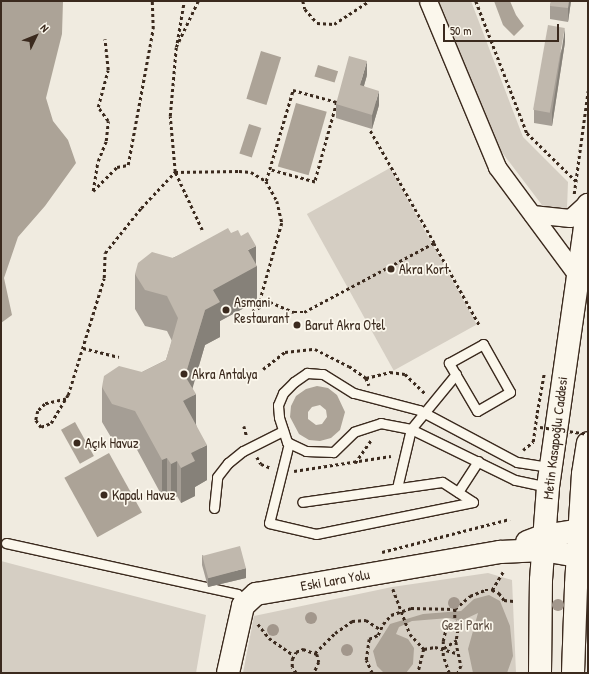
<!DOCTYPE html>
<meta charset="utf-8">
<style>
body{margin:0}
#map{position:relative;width:589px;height:674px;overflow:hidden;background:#f0ebe0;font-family:"Patrick Hand",sans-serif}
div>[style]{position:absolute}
.green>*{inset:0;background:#d5cec3;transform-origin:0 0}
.water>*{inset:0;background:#aca397;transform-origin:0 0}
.path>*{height:2.5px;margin-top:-1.25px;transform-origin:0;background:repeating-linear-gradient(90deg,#3b2a1e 0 3px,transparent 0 6px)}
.roads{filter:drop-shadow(1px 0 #3b2a1e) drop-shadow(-1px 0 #3b2a1e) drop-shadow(0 1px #3b2a1e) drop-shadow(0 -1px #3b2a1e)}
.lane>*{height:9px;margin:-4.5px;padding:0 4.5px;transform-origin:4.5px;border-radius:4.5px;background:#fbf7ec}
.street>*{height:17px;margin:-8.5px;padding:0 8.5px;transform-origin:8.5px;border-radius:8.5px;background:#fbf7ec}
.secondary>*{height:22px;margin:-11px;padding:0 11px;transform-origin:11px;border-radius:11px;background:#fbf7ec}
.primary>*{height:22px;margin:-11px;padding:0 11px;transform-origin:11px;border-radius:11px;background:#fbf7ec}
.path-bridge>*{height:2.5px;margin-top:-1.25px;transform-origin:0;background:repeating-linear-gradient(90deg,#3b2a1e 0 3px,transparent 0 6px)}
.trees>*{width:12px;height:12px;margin:-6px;border-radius:50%;background:#a2978c}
.wall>*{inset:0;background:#a59e95}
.shaded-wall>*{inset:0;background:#868179;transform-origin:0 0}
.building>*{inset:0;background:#c0b8ad;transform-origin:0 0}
.dots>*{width:11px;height:11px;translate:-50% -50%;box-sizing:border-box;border:2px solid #fbf7ec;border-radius:50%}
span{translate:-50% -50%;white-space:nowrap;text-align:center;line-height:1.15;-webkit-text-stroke:3.5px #fbf7ec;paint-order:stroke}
.poi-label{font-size:14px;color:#3b2a1e}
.left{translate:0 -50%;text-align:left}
.street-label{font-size:14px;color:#3b2a1e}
.park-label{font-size:14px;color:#625347}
.frame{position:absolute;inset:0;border:2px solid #3b2a1e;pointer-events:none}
.north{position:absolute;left:16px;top:16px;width:40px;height:40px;-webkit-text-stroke:3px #fbf7ec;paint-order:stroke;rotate:47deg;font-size:11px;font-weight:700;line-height:16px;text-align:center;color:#3b2a1e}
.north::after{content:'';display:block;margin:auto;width:14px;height:18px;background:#3b2a1e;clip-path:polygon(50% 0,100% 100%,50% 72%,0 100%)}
.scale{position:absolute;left:443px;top:24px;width:116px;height:18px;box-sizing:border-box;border:2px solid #3b2a1e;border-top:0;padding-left:5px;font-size:12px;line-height:14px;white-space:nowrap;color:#3b2a1e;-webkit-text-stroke:3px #fbf7ec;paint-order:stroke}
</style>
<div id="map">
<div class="green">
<div style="clip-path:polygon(437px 1px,471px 1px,523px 137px,568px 182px,567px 209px,545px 209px,485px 130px)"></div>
<div style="left:390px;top:168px;width:179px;height:95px;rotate:61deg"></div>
<div style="clip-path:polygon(1px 561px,206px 615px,196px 673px,1px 673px)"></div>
<div style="clip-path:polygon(488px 573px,512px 580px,516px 673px,243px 673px,254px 616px,392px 587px)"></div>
</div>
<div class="water">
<div style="clip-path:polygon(1px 1px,63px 1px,62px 34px,46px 98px,53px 121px,68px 140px,76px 163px,45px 206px,18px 237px,4px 278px,12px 315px,1px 323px)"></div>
<div style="clip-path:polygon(494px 1px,510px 1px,516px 15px,524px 26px,514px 36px,503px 25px)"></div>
<div style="left:261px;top:51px;width:21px;height:50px;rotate:17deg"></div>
<div style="left:318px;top:65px;width:21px;height:12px;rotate:17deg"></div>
<div style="left:296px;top:103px;width:32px;height:66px;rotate:16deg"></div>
<div style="left:249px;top:124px;width:13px;height:31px;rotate:18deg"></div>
<div style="clip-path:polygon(evenodd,317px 386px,328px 388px,337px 395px,345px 412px,340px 430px,331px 438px,320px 441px,309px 440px,299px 434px,290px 417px,291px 406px,296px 396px,306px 389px,317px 386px,320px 405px,326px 410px,327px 417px,322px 424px,316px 425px,308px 419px,308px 412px,312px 407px,320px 405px)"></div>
<div style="left:75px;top:422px;width:39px;height:16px;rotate:61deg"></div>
<div style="left:109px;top:453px;width:68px;height:51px;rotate:61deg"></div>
<div style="clip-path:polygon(489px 595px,500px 601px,510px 626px,513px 656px,507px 673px,473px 673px,468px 649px,478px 613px,461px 621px,449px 618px,412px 621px,399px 627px,396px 634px,408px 639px,414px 648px,413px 664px,406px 673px,384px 673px,377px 666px,373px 651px,390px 624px,423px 614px,461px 611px,474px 599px)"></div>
</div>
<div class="path">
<div style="left:303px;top:1px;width:8px;rotate:76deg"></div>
<div style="left:305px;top:9px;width:18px;rotate:49deg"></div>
<div style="left:317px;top:23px;width:17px;rotate:3deg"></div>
<div style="left:334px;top:24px;width:42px;rotate:-33.3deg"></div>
<div style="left:476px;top:1px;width:142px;rotate:68.9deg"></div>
<div style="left:527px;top:133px;width:69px;rotate:44.4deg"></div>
<div style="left:177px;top:43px;width:43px;rotate:-80.5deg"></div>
<div style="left:266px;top:181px;width:95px;rotate:-73.5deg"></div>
<div style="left:293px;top:90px;width:46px;rotate:15.3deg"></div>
<div style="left:337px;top:102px;width:83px;rotate:105.4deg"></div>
<div style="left:315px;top:182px;width:46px;rotate:-164.7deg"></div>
<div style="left:93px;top:191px;width:34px;rotate:-45deg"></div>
<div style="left:117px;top:167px;width:11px;rotate:-10deg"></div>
<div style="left:128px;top:165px;width:138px;rotate:-79.6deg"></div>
<div style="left:153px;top:29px;width:28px;rotate:-92deg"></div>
<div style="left:93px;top:191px;width:30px;rotate:-81deg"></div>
<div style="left:98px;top:161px;width:22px;rotate:-68deg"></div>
<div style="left:106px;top:141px;width:20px;rotate:-84deg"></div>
<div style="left:108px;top:121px;width:17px;rotate:-126deg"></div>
<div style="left:98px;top:107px;width:38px;rotate:-75deg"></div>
<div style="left:108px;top:70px;width:31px;rotate:-96deg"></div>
<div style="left:574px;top:194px;width:104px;rotate:-82.3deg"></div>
<div style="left:202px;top:230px;width:64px;rotate:-115deg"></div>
<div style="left:175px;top:172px;width:64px;rotate:-0.9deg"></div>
<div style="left:239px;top:171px;width:12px;rotate:5deg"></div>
<div style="left:251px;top:172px;width:17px;rotate:31deg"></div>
<div style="left:266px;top:181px;width:23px;rotate:61deg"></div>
<div style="left:277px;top:201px;width:23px;rotate:77deg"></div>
<div style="left:282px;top:223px;width:88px;rotate:105.8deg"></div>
<div style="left:434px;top:243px;width:95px;rotate:61deg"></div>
<div style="left:252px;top:311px;width:20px;rotate:-27deg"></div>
<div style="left:270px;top:302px;width:26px;rotate:23deg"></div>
<div style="left:294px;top:312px;width:10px"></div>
<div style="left:304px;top:312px;width:147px;rotate:-28deg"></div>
<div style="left:434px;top:243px;width:129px;rotate:-119.7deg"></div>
<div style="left:83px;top:348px;width:37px;rotate:14deg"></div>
<div style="left:263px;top:369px;width:28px;rotate:-38deg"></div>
<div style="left:285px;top:352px;width:30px;rotate:-6deg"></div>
<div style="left:315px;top:349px;width:38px;rotate:27deg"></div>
<div style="left:349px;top:366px;width:21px;rotate:35deg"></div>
<div style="left:366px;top:378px;width:8px;rotate:67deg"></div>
<div style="left:366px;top:378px;width:25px;rotate:-14deg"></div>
<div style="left:390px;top:372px;width:15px;rotate:8deg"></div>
<div style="left:405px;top:374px;width:28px;rotate:44deg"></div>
<div style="left:66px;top:399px;width:22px;rotate:167deg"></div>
<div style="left:45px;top:404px;width:10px;rotate:135deg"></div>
<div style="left:38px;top:411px;width:9px;rotate:103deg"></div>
<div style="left:36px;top:420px;width:9px;rotate:54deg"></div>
<div style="left:41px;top:427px;width:11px;rotate:-22deg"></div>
<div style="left:51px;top:423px;width:33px;rotate:-59deg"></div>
<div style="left:68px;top:395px;width:122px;rotate:-72.9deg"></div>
<div style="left:104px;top:278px;width:25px;rotate:-88deg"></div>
<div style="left:105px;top:253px;width:58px;rotate:-51.3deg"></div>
<div style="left:141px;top:208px;width:50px;rotate:-46.6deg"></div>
<div style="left:175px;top:172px;width:56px;rotate:-95.1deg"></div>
<div style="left:170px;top:116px;width:69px;rotate:-85deg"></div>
<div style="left:176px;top:47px;width:51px;rotate:-64.4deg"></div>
<div style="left:537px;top:413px;width:40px;rotate:-80deg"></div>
<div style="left:244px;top:426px;width:11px;rotate:75deg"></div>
<div style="left:523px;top:450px;width:13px;rotate:-39deg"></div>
<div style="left:533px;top:442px;width:29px;rotate:-82deg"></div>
<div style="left:257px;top:457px;width:8px;rotate:60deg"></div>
<div style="left:261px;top:464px;width:11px;rotate:22deg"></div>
<div style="left:355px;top:463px;width:29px;rotate:-55deg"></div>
<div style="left:294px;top:471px;width:98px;rotate:-8.8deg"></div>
<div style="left:382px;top:552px;width:132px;rotate:-14.5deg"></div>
<div style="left:393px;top:589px;width:48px;rotate:69.3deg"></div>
<div style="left:410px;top:634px;width:21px;rotate:47deg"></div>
<div style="left:424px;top:649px;width:25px;rotate:104deg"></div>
<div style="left:492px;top:590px;width:23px;rotate:-59deg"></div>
<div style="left:455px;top:609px;width:12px;rotate:90deg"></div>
<div style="left:455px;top:621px;width:5px;rotate:37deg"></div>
<div style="left:459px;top:624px;width:18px;rotate:99deg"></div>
<div style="left:456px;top:642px;width:25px;rotate:78deg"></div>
<div style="left:461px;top:666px;width:8px;rotate:113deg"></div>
<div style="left:258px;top:624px;width:18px;rotate:52deg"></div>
<div style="left:269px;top:638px;width:29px;rotate:35deg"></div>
<div style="left:444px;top:648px;width:15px;rotate:-32deg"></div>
<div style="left:424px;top:649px;width:11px;rotate:-10deg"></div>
<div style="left:435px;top:647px;width:22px;rotate:16deg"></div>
<div style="left:315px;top:653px;width:28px;rotate:-45deg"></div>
<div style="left:335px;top:633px;width:21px;rotate:-35deg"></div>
<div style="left:352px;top:621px;width:14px;rotate:-4deg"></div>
<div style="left:366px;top:620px;width:17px;rotate:33deg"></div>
<div style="left:296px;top:673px;width:7px;rotate:-124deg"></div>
<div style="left:292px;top:667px;width:8px;rotate:-90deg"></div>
<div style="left:292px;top:659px;width:8px;rotate:-60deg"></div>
<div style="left:296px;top:652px;width:8px;rotate:-23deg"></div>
<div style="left:303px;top:649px;width:15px;rotate:20deg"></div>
<div style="left:317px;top:654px;width:8px;rotate:76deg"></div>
<div style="left:319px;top:662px;width:12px;rotate:114deg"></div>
<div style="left:372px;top:673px;width:14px;rotate:-115deg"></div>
<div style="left:366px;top:660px;width:21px;rotate:-82deg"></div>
<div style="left:369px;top:639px;width:10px;rotate:-24deg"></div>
<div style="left:378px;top:635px;width:12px;rotate:-66deg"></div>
<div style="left:383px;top:624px;width:12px;rotate:-48deg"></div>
<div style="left:391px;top:615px;width:21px;rotate:-19deg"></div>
<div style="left:411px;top:608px;width:44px;rotate:1.3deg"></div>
<div style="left:455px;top:609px;width:20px;rotate:-41deg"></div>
<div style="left:470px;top:596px;width:16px;rotate:-22deg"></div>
<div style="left:485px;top:590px;width:7px"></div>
<div style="left:492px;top:590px;width:8px;rotate:23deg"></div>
<div style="left:499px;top:593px;width:9px;rotate:54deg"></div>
<div style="left:504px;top:600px;width:10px;rotate:6deg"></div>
<div style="left:449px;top:673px;width:18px;rotate:-109deg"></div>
<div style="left:443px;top:656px;width:15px;rotate:-90deg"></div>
<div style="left:443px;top:641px;width:13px;rotate:-77deg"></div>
<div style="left:446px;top:628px;width:11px;rotate:-38deg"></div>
</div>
<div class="roads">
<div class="lane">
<div style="left:483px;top:344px;width:55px;rotate:60.6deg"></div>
<div style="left:510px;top:392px;width:38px;rotate:150deg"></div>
<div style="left:477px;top:411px;width:56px;rotate:-120.3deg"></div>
<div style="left:449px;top:363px;width:39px;rotate:-29deg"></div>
<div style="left:289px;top:443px;width:82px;rotate:104deg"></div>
<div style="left:269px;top:523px;width:48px;rotate:13.2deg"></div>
<div style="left:316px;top:534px;width:160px;rotate:-11.5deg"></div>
<div style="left:473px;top:502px;width:37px;rotate:-147deg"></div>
<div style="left:442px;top:482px;width:141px;rotate:171.9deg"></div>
<div style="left:548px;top:487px;width:34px;rotate:-168deg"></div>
<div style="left:515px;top:480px;width:116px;rotate:-153.9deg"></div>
<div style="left:411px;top:429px;width:31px;rotate:-169deg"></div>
<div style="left:381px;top:423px;width:28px;rotate:162deg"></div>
<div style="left:354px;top:432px;width:29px;rotate:136deg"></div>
<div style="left:333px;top:452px;width:27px;rotate:-178deg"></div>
<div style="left:306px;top:451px;width:21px;rotate:-155deg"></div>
<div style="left:287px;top:442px;width:26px;rotate:-108deg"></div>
<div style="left:279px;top:417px;width:12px;rotate:-95deg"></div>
<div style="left:278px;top:405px;width:13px;rotate:-67deg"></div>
<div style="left:283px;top:393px;width:16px;rotate:-45deg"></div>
<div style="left:294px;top:382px;width:16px;rotate:-35deg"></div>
<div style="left:307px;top:373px;width:16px;rotate:4deg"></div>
<div style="left:323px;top:374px;width:36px;rotate:32deg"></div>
<div style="left:354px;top:393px;width:67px;rotate:14.7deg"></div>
<div style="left:419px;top:410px;width:111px;rotate:28deg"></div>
<div style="left:517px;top:462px;width:33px;rotate:9deg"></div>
<div style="left:397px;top:488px;width:61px;rotate:-76.7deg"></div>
<div style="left:411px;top:429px;width:71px;rotate:-50.7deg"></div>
<div style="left:458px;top:492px;width:37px;rotate:-57deg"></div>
<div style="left:214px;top:508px;width:31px;rotate:-84deg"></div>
<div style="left:217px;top:477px;width:18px;rotate:-52deg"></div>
<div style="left:228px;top:463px;width:19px;rotate:-39deg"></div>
<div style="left:243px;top:451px;width:45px;rotate:-26.6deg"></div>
<div style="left:6px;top:543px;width:237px;rotate:12.4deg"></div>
<div style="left:237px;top:594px;width:13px;rotate:63deg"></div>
</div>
<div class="street">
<div style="left:428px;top:1px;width:180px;rotate:67.4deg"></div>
<div style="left:497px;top:167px;width:134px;rotate:53.5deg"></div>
<div style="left:532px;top:214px;width:38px;rotate:6deg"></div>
<div style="left:570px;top:218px;width:24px;rotate:-42deg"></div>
</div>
<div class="secondary">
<div style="left:527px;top:542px;width:17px;rotate:-21deg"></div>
<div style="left:543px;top:536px;width:46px;rotate:-8.8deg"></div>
<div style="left:228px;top:673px;width:69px;rotate:-77.4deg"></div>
<div style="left:243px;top:606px;width:18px;rotate:-43deg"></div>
<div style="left:256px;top:594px;width:248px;rotate:-9.8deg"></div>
<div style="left:500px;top:552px;width:43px;rotate:-2.7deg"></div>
<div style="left:543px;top:550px;width:36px;rotate:10deg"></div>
<div style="left:578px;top:556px;width:10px"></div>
</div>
<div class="primary">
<div style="left:540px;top:673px;width:93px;rotate:-89.4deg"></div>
<div style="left:541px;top:580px;width:93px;rotate:-85.7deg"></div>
<div style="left:548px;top:487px;width:285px;rotate:-81.9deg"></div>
<div style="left:573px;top:673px;width:88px;rotate:-88deg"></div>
<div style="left:576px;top:585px;width:111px;rotate:-86.4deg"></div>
<div style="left:583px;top:474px;width:31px;rotate:-81deg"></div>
</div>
</div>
<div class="path-bridge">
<div style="left:540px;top:427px;width:49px;rotate:8.3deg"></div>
</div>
<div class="trees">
<div style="left:454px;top:603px"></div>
<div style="left:558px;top:605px"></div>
<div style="left:311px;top:618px"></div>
<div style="left:273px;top:630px"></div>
<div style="left:347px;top:650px"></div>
</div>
<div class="wall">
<div style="clip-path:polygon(551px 1px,571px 1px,568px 22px,550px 19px,550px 6px)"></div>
<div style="clip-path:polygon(565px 42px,552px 126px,534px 123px,534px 110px)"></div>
<div style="clip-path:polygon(367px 75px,364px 86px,379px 105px,372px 129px,336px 118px,336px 104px)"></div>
<div style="clip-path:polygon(231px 233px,256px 263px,257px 301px,220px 321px,220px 337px,205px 345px,192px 388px,196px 424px,207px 480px,195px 487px,195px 496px,181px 503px,177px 496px,171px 500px,167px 493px,162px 496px,135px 446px,112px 439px,102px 422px,102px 387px,142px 372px,166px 360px,172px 341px,167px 331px,145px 326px,135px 309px,135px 274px)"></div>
<div style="clip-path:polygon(202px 555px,246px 578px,208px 587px,202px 565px)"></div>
</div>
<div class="shaded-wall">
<div style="clip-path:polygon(569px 1px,571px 1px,568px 22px,568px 8px)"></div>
<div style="clip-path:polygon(565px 28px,565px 42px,552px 126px,552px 113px)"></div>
<div style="clip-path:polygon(367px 61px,367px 75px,360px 99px,360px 85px)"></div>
<div style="clip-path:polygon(379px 91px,379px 105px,372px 129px,372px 115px)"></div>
<div style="clip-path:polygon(256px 246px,256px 266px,257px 266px,257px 301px,220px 321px,220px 337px,205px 345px,190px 397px,196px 394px,196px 429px,183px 401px,185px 376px,205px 310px,213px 290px,248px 250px)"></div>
<div style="clip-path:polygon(207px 445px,207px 480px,195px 487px,195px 496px,181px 503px,181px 468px,191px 453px)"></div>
<div style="left:167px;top:458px;width:35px;height:5px;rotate:90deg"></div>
<div style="clip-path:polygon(177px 461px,177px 496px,171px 500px,171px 464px)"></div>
<div style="clip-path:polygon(246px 568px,246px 578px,208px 587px,208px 578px)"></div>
</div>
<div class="building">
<div style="clip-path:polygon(551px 1px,569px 1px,568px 8px,550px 6px)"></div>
<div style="left:548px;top:25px;width:17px;height:86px;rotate:10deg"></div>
<div style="clip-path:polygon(349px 56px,367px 61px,360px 85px,379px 91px,372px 115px,336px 104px)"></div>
<div style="clip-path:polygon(228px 228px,231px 233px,238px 230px,241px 236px,248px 232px,256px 246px,248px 250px,257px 266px,213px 290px,220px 302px,205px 310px,185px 376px,196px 394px,183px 401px,207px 445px,191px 453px,195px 461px,181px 468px,177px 461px,171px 464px,167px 458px,162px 460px,135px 411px,112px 404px,102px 387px,104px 376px,119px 366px,142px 372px,166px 360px,178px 318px,167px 296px,145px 290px,135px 274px,138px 263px,152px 252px,173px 258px)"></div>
<div style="left:240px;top:546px;width:23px;height:39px;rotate:75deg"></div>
</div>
<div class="dots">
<div style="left:391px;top:269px;background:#3b2a1e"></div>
<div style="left:226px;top:310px;background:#3b2a1e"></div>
<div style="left:297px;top:325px;background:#3b2a1e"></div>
<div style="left:184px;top:374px;background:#3b2a1e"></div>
<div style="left:77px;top:443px;background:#3b2a1e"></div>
<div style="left:104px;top:495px;background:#3b2a1e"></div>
</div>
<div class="poi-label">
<span class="left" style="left:399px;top:269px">Akra Kort</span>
<span class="left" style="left:234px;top:310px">Asmani<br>Restaurant</span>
<span class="left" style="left:305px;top:325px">Barut Akra Otel</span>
<span class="left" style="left:192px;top:374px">Akra Antalya</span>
<span class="left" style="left:85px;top:443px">Açık Havuz</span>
<span class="left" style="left:112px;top:495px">Kapalı Havuz</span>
</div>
<div class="street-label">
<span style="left:555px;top:438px;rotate:-83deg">Metin Kasapoğlu Caddesi</span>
<span style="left:335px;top:580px;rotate:-10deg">Eski Lara Yolu</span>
</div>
<div class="park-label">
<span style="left:467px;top:625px">Gezi Parkı</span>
</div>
<div class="frame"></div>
<div class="north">N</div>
<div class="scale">50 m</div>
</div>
